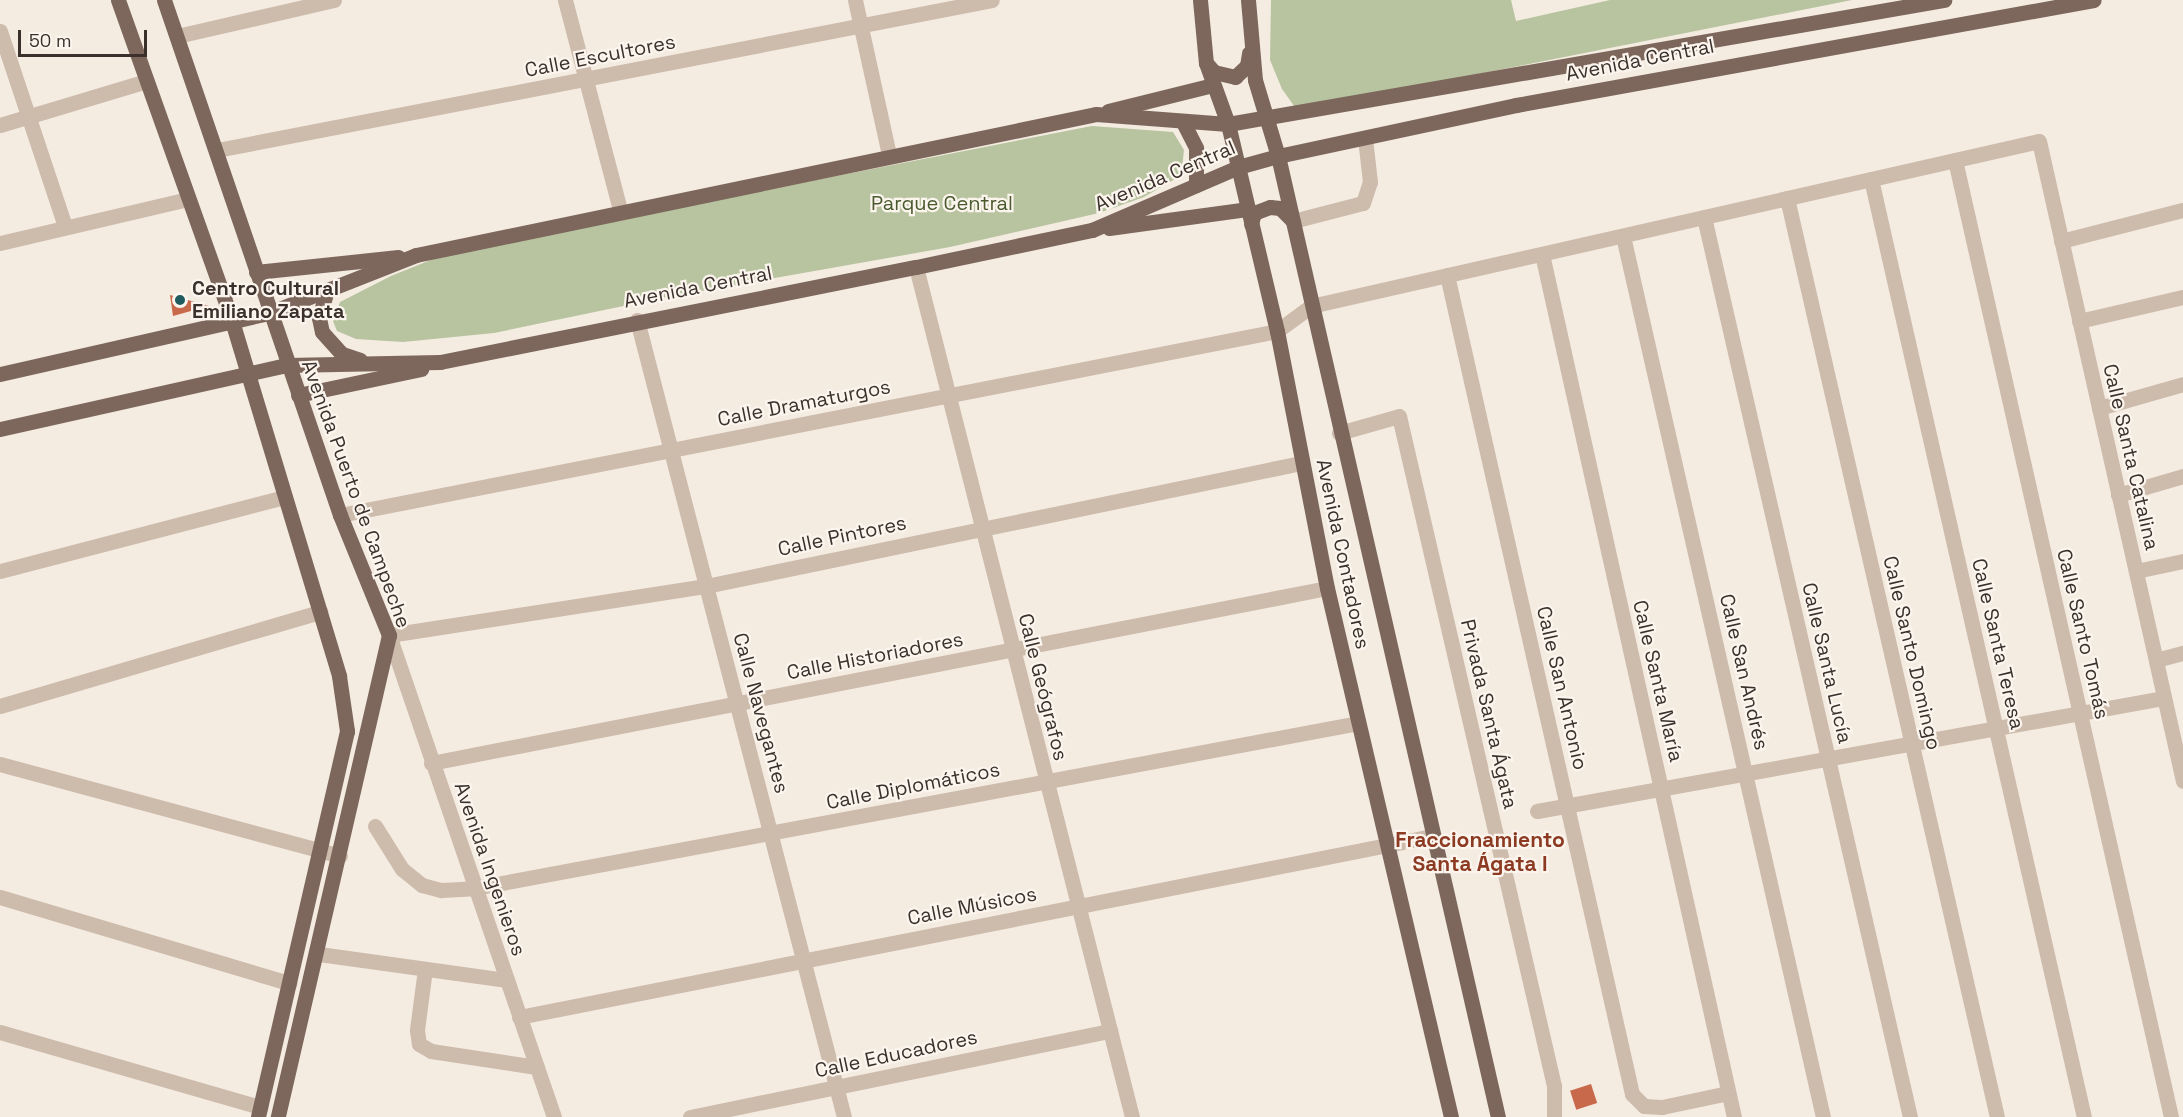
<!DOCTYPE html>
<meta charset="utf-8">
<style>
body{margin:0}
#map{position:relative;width:2183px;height:1117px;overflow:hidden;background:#f4ebe1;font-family:"Space Grotesk",sans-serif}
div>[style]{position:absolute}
.green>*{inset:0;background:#b8c4a0}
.building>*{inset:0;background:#c8694b;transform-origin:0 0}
.minor>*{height:15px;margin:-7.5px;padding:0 7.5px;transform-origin:7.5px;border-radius:7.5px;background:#cdbbac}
.major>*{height:15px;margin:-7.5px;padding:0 7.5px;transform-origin:7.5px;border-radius:7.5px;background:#7d675c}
.dots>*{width:16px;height:16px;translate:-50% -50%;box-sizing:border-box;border:3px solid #fbf5ee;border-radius:50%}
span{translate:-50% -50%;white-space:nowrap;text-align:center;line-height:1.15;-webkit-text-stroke:4.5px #fbf5ee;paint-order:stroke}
.street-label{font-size:20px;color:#3b302b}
.park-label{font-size:20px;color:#4a5a2e}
.poi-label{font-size:20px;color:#3b302b;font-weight:700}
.left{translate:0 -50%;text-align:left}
.neighbourhood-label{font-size:21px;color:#8c3b22;font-weight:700}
.scale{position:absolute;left:18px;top:30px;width:129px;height:27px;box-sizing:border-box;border:3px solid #3b302b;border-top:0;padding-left:8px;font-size:18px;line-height:21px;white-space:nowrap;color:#3b302b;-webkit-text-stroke:4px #fbf5ee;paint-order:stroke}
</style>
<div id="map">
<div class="green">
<div style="clip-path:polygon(1271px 0,1511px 0,1516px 21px,1610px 0,1852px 0,1297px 110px,1282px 89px,1270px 60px)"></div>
<div style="clip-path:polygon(1092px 126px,1173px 132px,1184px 150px,1182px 168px,1175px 179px,1144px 197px,1099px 213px,950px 247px,662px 298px,494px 333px,403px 342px,356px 339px,337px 331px,333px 321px,340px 302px,391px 276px,453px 251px)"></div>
</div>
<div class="building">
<div style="clip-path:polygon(170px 295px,209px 306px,173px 316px)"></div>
<div style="left:1591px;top:1084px;width:20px;height:22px;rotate:72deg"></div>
</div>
<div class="minor">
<div style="left:565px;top:0;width:220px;rotate:75.3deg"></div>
<div style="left:855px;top:0;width:159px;rotate:77.6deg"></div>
<div style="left:0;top:31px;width:206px;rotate:71.6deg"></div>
<div style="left:177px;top:36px;width:161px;rotate:-12.9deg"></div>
<div style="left:0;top:125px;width:153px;rotate:-16.7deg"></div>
<div style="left:217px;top:150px;width:789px;rotate:-10.95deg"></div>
<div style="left:1955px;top:160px;width:981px;rotate:77.28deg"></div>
<div style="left:1871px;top:179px;width:962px;rotate:77.21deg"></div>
<div style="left:1787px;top:198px;width:943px;rotate:77.13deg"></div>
<div style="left:1704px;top:217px;width:923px;rotate:77.11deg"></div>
<div style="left:1293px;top:221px;width:72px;rotate:-14.4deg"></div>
<div style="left:1363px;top:203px;width:22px;rotate:-72deg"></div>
<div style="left:1370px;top:182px;width:44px;rotate:-96.5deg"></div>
<div style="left:1623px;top:236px;width:903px;rotate:77.21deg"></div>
<div style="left:2061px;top:241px;width:126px;rotate:-14.3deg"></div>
<div style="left:0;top:243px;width:193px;rotate:-13.2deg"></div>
<div style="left:1542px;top:254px;width:884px;rotate:77.46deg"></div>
<div style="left:916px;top:267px;width:877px;rotate:75.74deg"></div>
<div style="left:1447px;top:275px;width:840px;rotate:77.27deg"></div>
<div style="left:1632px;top:1094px;width:17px;rotate:45deg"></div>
<div style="left:1644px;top:1106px;width:18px;rotate:3deg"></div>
<div style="left:1662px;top:1107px;width:67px;rotate:-12deg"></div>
<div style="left:637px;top:320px;width:823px;rotate:75.44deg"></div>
<div style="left:2079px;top:321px;width:107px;rotate:-13deg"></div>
<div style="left:2099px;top:408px;width:87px;rotate:-15.9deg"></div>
<div style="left:1339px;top:433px;width:62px;rotate:-15.8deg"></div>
<div style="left:1399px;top:416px;width:688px;rotate:76.97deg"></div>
<div style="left:1554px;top:1086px;width:31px;rotate:90deg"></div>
<div style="left:2118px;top:495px;width:68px;rotate:-16.3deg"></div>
<div style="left:340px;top:515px;width:955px;rotate:-11.11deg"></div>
<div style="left:1277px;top:331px;width:42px;rotate:-36.3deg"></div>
<div style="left:1311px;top:306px;width:746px;rotate:-12.77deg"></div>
<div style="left:2039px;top:141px;width:656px;rotate:77.32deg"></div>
<div style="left:0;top:571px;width:294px;rotate:-14.6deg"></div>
<div style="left:2136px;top:571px;width:48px;rotate:-12deg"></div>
<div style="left:2156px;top:660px;width:28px;rotate:-15deg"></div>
<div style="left:0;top:706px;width:334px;rotate:-16.4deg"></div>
<div style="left:431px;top:763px;width:913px;rotate:-11.05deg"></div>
<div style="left:0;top:764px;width:352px;rotate:15.1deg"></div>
<div style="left:1537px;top:811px;width:637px;rotate:-10.22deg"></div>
<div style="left:375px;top:826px;width:51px;rotate:57.9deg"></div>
<div style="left:402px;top:869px;width:26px;rotate:39deg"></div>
<div style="left:422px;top:885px;width:20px;rotate:15deg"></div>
<div style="left:441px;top:890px;width:34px;rotate:-3deg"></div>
<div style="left:475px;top:888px;width:898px;rotate:-10.58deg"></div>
<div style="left:0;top:897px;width:302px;rotate:16.6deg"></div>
<div style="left:319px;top:954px;width:190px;rotate:7.9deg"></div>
<div style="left:425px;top:969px;width:62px;rotate:97.5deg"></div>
<div style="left:417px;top:1030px;width:14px;rotate:82deg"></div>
<div style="left:419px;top:1044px;width:14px;rotate:30deg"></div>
<div style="left:431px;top:1051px;width:107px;rotate:8.6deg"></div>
<div style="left:519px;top:1017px;width:932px;rotate:-11.2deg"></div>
<div style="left:0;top:1032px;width:271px;rotate:16.1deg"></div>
<div style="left:554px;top:1117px;width:509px;rotate:-108.9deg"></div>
<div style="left:389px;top:635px;width:321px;rotate:-8.8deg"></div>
<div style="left:706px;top:586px;width:608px;rotate:-11.68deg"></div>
<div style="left:690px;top:1117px;width:429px;rotate:-11.6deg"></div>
</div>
<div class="major">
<div style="left:118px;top:0;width:341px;rotate:70.4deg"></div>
<div style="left:232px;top:321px;width:371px;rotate:73.2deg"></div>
<div style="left:339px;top:676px;width:56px;rotate:81.7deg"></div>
<div style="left:347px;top:731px;width:396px;rotate:103deg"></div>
<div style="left:164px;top:0;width:544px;rotate:71.13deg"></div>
<div style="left:340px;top:515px;width:130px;rotate:67.8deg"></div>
<div style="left:389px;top:635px;width:495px;rotate:103deg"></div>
<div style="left:1200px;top:0;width:63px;rotate:84.6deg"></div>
<div style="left:1206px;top:63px;width:65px;rotate:70.2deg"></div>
<div style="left:1228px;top:124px;width:213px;rotate:76.7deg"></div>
<div style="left:1277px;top:331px;width:262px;rotate:79deg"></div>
<div style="left:1327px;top:588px;width:543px;rotate:76.81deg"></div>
<div style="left:1248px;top:0;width:80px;rotate:85deg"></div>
<div style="left:1255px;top:80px;width:79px;rotate:73.2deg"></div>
<div style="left:1278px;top:156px;width:986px;rotate:77.11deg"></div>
<div style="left:1206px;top:63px;width:12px;rotate:48deg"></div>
<div style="left:1214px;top:72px;width:22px;rotate:13deg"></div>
<div style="left:1235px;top:77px;width:16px;rotate:-43deg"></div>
<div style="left:1247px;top:66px;width:13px;rotate:-81deg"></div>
<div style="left:1108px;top:111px;width:108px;rotate:-13.9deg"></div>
<div style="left:1183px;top:122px;width:29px;rotate:63deg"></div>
<div style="left:1196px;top:148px;width:37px;rotate:90deg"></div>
<div style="left:1251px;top:224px;width:11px;rotate:-75deg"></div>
<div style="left:1254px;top:213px;width:17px;rotate:-21deg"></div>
<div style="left:1270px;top:207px;width:10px;rotate:6deg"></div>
<div style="left:1280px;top:208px;width:18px;rotate:45deg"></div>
<div style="left:1109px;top:228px;width:139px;rotate:-7.8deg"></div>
<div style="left:256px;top:272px;width:143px;rotate:-6deg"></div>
<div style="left:327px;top:290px;width:29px;rotate:106deg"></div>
<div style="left:319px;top:318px;width:14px;rotate:78deg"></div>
<div style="left:322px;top:332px;width:30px;rotate:48deg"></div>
<div style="left:342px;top:354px;width:19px;rotate:18deg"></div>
<div style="left:0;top:374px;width:276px;rotate:-12.8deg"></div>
<div style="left:269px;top:313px;width:158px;rotate:-21.5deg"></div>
<div style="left:416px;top:255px;width:694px;rotate:-11.71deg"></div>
<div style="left:1096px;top:114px;width:132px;rotate:4.3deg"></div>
<div style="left:1228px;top:124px;width:727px;rotate:-9.83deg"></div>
<div style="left:298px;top:395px;width:126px;rotate:-11.9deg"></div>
<div style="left:0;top:429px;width:294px;rotate:-12.6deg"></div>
<div style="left:287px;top:365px;width:153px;rotate:-1.1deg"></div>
<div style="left:440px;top:362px;width:485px;rotate:-11.3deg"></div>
<div style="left:916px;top:267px;width:180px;rotate:-11.9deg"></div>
<div style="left:1092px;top:230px;width:159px;rotate:-23.3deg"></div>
<div style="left:1238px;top:167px;width:41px;rotate:-15.4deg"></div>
<div style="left:1278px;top:156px;width:243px;rotate:-12.1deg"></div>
<div style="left:1516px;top:105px;width:587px;rotate:-10.3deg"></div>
</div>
<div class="dots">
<div style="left:180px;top:300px;background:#1f5a5e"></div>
</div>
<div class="street-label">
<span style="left:600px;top:56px;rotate:-11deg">Calle Escultores</span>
<span style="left:1640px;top:60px;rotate:-11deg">Avenida Central</span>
<span style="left:1165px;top:176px;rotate:-23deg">Avenida Central</span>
<span style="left:698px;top:287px;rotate:-11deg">Avenida Central</span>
<span style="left:804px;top:403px;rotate:-11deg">Calle Dramaturgos</span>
<span style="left:2131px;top:457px;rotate:77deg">Calle Santa Catalina</span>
<span style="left:356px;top:494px;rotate:70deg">Avenida Puerto de Campeche</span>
<span style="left:842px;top:536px;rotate:-12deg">Calle Pintores</span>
<span style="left:1343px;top:554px;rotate:78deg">Avenida Contadores</span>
<span style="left:2083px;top:634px;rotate:77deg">Calle Santo Tomás</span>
<span style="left:1998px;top:644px;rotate:77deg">Calle Santa Teresa</span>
<span style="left:1912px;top:653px;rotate:77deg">Calle Santo Domingo</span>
<span style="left:875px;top:656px;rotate:-11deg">Calle Historiadores</span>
<span style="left:1827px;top:663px;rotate:77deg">Calle Santa Lucía</span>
<span style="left:1744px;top:672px;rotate:77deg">Calle San Andrés</span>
<span style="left:1658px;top:681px;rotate:77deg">Calle Santa María</span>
<span style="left:1043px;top:687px;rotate:76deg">Calle Geógrafos</span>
<span style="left:1562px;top:688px;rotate:77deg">Calle San Antonio</span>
<span style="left:761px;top:713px;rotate:75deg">Calle Navegantes</span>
<span style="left:1489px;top:714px;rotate:77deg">Privada Santa Ágata</span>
<span style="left:913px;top:786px;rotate:-11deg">Calle Diplomáticos</span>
<span style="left:490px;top:869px;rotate:71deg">Avenida Ingenieros</span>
<span style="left:972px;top:906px;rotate:-11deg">Calle Músicos</span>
<span style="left:896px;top:1054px;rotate:-12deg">Calle Educadores</span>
</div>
<div class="park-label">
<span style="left:942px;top:203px">Parque Central</span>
</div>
<div class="poi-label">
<span class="left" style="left:192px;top:300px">Centro Cultural<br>Emiliano Zapata</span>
</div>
<div class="neighbourhood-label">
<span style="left:1480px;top:852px">Fraccionamiento<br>Santa Ágata I</span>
</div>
<div class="scale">50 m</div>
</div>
